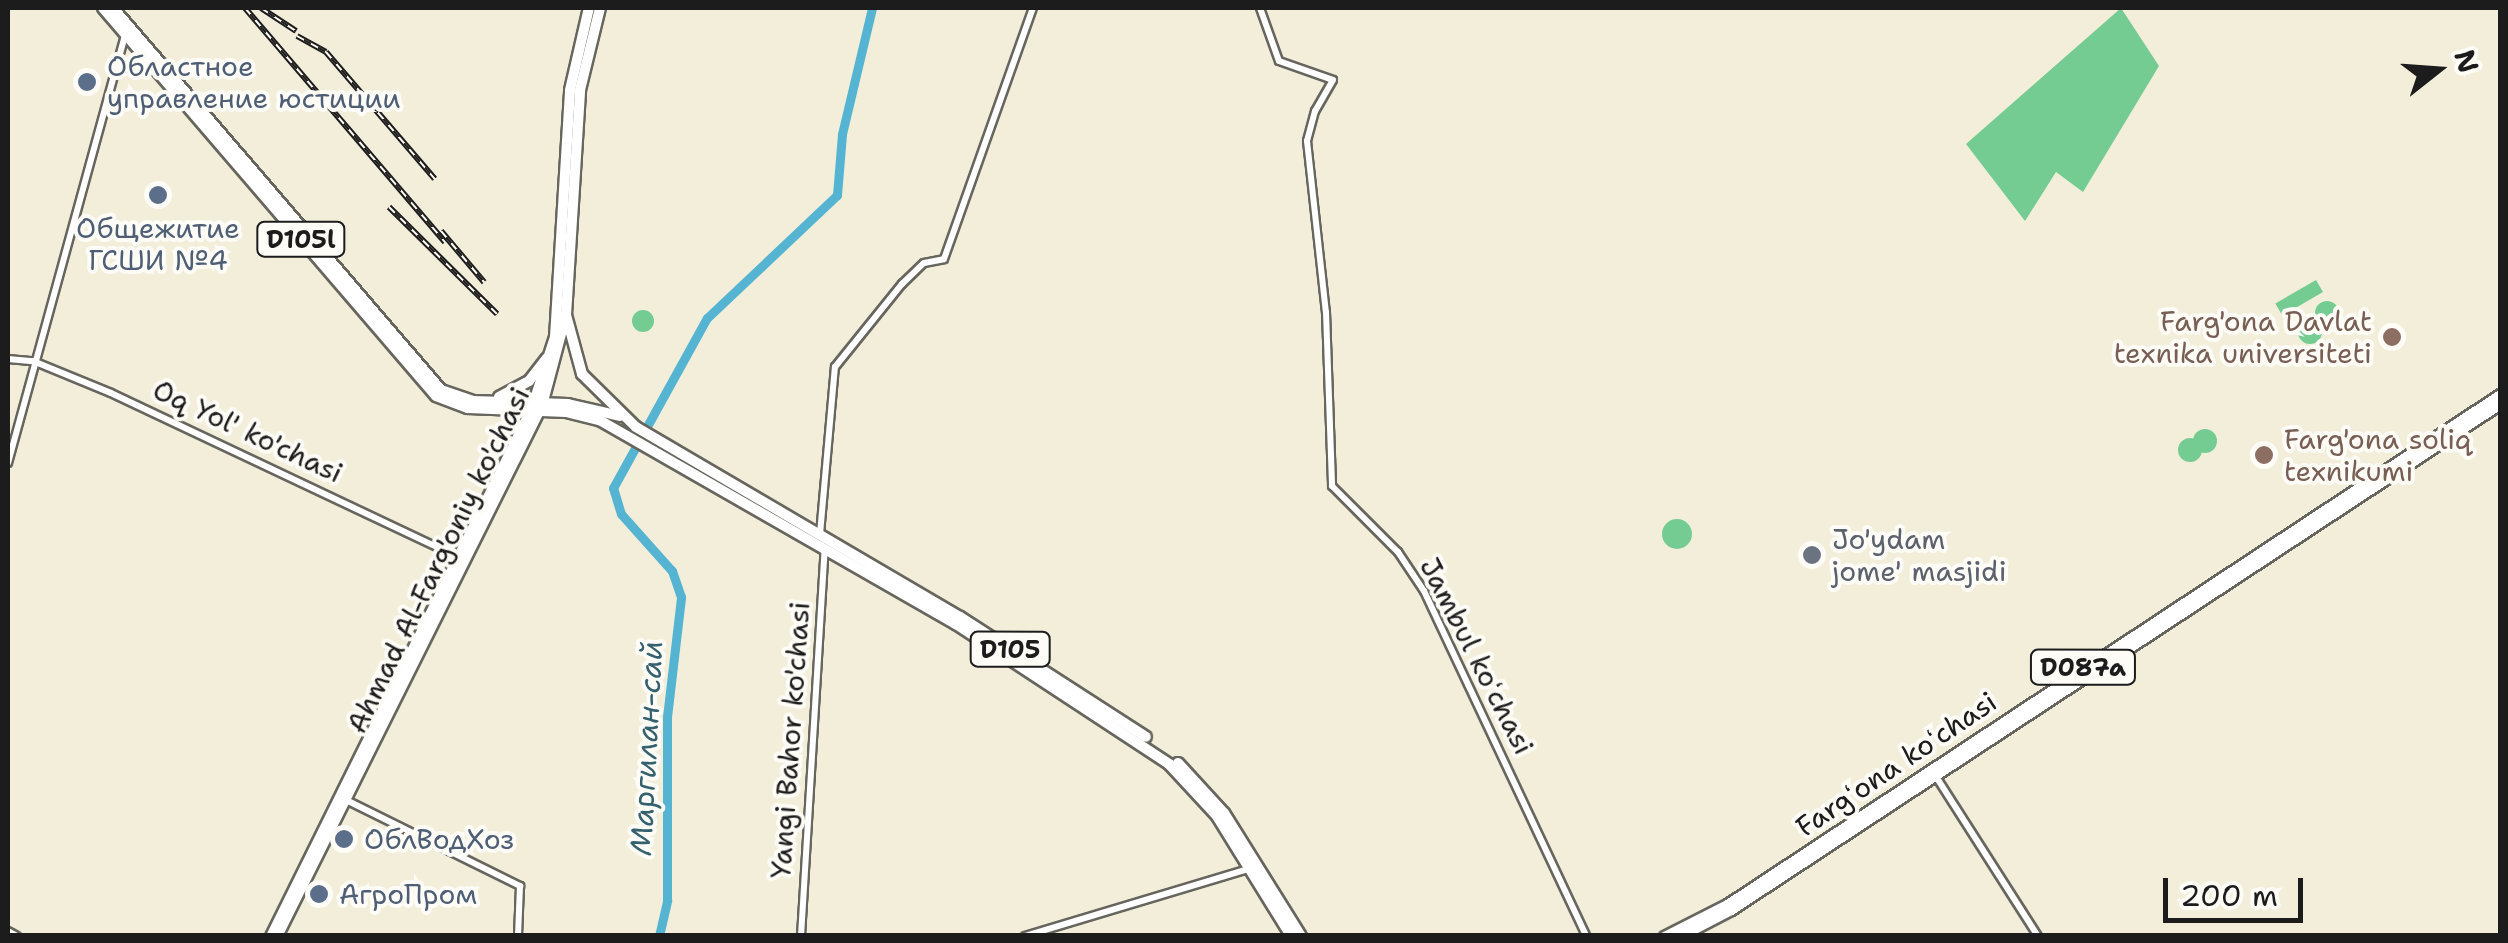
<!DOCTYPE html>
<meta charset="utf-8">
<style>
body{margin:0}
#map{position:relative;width:2508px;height:943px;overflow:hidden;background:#f3eeda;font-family:"Shantell Sans",sans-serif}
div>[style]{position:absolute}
.green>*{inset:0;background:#74cc92;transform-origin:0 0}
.round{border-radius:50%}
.river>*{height:9px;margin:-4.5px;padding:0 4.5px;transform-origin:4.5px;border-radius:4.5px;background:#54b4d2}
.roads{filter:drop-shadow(2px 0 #67665e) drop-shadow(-2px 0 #67665e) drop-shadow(0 2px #67665e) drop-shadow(0 -2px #67665e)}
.minor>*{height:6px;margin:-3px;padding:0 3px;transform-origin:3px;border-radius:3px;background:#fff}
.major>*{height:9px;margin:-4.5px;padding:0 4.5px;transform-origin:4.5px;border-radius:4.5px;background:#fff}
.highway>*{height:10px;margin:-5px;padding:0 5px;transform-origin:5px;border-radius:5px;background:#fff}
.rail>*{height:6px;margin-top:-3px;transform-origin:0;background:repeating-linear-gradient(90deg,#fdfcf7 0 8px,#1c1c1c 0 16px);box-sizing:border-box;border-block:2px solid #1c1c1c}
.dots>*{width:28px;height:28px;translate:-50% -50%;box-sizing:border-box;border:5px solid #fdfcf7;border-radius:50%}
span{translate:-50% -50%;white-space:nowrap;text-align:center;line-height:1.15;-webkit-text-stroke:8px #fdfcf7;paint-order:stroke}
.shield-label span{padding:2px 8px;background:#fdfcf7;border:2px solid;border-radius:8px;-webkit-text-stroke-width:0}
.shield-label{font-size:25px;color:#1c1c1c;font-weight:700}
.service-label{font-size:28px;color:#4e5e75}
.left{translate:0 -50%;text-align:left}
.education-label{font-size:28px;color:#785e54}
.right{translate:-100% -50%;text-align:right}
.street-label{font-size:28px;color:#1c1c1c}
.worship-label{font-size:28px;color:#5b616d}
.water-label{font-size:30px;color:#35606e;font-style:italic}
.frame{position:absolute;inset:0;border:10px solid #1c1c1c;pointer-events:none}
.north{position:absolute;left:2388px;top:20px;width:100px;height:100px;-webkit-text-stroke:8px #fdfcf7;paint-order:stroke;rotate:73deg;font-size:28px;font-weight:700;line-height:40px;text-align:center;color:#1c1c1c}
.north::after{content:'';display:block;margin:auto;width:35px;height:45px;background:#1c1c1c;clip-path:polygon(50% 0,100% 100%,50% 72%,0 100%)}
.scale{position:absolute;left:2163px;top:878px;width:140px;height:45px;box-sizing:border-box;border:5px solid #1c1c1c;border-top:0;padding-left:12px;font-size:30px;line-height:35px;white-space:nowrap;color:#1c1c1c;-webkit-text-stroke:8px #fdfcf7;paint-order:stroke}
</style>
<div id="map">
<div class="green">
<div style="clip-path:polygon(2121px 8px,2159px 66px,2083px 192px,2056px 172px,2025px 221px,1966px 144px)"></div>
<div style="left:2316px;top:280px;width:14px;height:47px;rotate:60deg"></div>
<div class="round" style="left:2315px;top:301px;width:24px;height:24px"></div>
<div class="round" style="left:632px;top:310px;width:22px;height:22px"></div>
<div class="round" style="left:2298px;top:320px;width:24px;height:24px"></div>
<div class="round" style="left:2193px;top:429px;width:24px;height:24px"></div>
<div class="round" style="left:2178px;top:438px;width:24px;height:24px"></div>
<div class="round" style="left:1662px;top:519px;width:30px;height:30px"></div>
</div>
<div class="river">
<div style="left:659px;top:936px;width:37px;rotate:-77deg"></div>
<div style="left:667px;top:900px;width:183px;rotate:-90deg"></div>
<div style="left:667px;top:717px;width:121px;rotate:-83.3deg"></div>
<div style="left:681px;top:597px;width:28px;rotate:-109deg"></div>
<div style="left:672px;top:571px;width:76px;rotate:-131.8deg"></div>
<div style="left:621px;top:514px;width:27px;rotate:-107deg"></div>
<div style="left:613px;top:488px;width:194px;rotate:-61.1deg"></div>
<div style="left:707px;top:318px;width:179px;rotate:-43.4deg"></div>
<div style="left:837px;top:195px;width:61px;rotate:-85.3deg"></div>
<div style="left:842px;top:134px;width:130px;rotate:-76.6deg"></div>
</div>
<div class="roads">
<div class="minor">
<div style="left:1260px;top:8px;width:56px;rotate:70.3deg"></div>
<div style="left:1279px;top:61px;width:57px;rotate:19.4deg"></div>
<div style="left:1333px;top:80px;width:36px;rotate:120deg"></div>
<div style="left:1315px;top:111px;width:31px;rotate:105deg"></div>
<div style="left:1307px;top:141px;width:172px;rotate:83.7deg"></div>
<div style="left:1326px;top:312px;width:174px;rotate:88deg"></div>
<div style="left:1332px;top:486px;width:93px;rotate:45deg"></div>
<div style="left:1398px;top:552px;width:47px;rotate:56.3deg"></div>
<div style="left:1424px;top:591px;width:381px;rotate:64.8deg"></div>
<div style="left:8px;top:359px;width:25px;rotate:5deg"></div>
<div style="left:33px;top:361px;width:84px;rotate:22.3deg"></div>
<div style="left:111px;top:393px;width:384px;rotate:25.3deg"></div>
<div style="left:8px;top:463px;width:448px;rotate:-74.7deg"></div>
<div style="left:820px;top:534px;width:168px;rotate:-84.9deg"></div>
<div style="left:835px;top:367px;width:107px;rotate:-51.1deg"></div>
<div style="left:902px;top:284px;width:30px;rotate:-44deg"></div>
<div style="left:924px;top:263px;width:20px;rotate:-11deg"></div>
<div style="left:944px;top:259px;width:266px;rotate:-70.5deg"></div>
<div style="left:1933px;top:772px;width:195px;rotate:57.4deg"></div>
<div style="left:342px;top:798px;width:199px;rotate:26.3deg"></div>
<div style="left:520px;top:886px;width:50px;rotate:92.3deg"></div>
<div style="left:8px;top:931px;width:10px;rotate:29deg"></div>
<div style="left:801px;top:936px;width:388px;rotate:-86.5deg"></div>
<div style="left:1025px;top:936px;width:234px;rotate:-16.7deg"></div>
</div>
<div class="major">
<div style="left:270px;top:936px;width:587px;rotate:-63.7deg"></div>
<div style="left:277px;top:936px;width:587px;rotate:-63.48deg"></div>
<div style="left:1664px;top:936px;width:71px;rotate:-26.9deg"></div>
<div style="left:1727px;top:904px;width:926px;rotate:-33.42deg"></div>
<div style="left:1681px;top:936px;width:56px;rotate:-27.5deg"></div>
<div style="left:1731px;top:910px;width:921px;rotate:-33.34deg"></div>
</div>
<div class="highway">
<div style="left:103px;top:8px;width:511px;rotate:49.36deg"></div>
<div style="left:436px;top:396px;width:34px;rotate:21deg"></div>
<div style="left:468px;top:408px;width:98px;rotate:2.3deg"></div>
<div style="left:566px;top:412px;width:36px;rotate:14deg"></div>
<div style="left:601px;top:421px;width:409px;rotate:29.8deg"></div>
<div style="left:956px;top:624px;width:255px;rotate:33.3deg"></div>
<div style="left:1169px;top:764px;width:71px;rotate:47.3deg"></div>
<div style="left:1217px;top:816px;width:141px;rotate:58.3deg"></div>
<div style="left:113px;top:8px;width:503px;rotate:49.35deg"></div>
<div style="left:441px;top:390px;width:34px;rotate:19deg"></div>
<div style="left:473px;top:401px;width:95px;rotate:1.8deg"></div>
<div style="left:568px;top:404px;width:53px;rotate:13deg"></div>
<div style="left:566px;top:315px;width:61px;rotate:74.8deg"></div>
<div style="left:582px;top:374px;width:76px;rotate:44.5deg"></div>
<div style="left:636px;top:427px;width:376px;rotate:30.4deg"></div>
<div style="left:960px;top:617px;width:221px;rotate:32.8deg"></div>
<div style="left:499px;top:397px;width:34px;rotate:-28deg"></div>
<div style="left:529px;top:381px;width:29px;rotate:-52deg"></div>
<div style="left:533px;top:405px;width:71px;rotate:-72.1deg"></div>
<div style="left:555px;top:337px;width:247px;rotate:-86.5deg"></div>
<div style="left:570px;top:90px;width:84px;rotate:-77deg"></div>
<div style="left:542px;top:405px;width:93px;rotate:-75.1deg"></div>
<div style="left:566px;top:315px;width:225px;rotate:-86.4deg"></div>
<div style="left:580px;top:90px;width:84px;rotate:-76.3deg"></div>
<div style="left:509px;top:413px;width:21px;rotate:55deg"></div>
<div style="left:1178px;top:763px;width:68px;rotate:47.4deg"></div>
<div style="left:1224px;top:813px;width:145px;rotate:58deg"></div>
</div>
</div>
<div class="rail">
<div style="left:245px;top:8px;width:308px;rotate:49.5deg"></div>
<div style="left:261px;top:8px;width:42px;rotate:33.3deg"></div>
<div style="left:297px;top:36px;width:33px;rotate:29deg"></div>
<div style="left:326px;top:52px;width:167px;rotate:49.4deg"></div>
<div style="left:389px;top:207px;width:152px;rotate:44.7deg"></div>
<div style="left:441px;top:231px;width:67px;rotate:49.9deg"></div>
</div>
<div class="dots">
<div style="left:87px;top:82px;background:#5c6f8a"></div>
<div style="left:158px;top:195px;background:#5c6f8a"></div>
<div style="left:2392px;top:337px;background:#8d6e63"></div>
<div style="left:2264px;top:455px;background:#8d6e63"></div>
<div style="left:1812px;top:555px;background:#6b7280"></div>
<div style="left:344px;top:839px;background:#5c6f8a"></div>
<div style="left:319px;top:894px;background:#5c6f8a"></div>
</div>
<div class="shield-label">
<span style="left:301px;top:239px">D105l</span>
<span style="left:1010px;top:649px">D105</span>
<span style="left:2083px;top:667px">D087a</span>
</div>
<div class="service-label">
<span class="left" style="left:107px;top:82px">Областное<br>управление юстиции</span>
<span style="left:158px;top:244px">Общежитие<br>ГСШИ №4</span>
<span class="left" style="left:364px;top:839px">ОблВодХоз</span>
<span class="left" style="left:339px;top:894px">АгроПром</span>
</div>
<div class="education-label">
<span class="right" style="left:2372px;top:337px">Farg'ona Davlat<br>texnika universiteti</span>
<span class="left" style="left:2284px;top:455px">Farg'ona soliq<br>texnikumi</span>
</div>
<div class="street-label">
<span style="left:248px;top:431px;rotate:25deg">Oq Yol' ko'chasi</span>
<span style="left:438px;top:560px;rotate:-64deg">Ahmad Al-Farg'oniy ko'chasi</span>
<span style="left:1477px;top:656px;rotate:63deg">Jambul koʻchasi</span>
<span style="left:790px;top:740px;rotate:-86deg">Yangi Bahor ko'chasi</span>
<span style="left:1896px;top:764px;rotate:-34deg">Fargʻona koʻchasi</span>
</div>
<div class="worship-label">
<span class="left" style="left:1832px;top:555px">Jo'ydam<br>jome' masjidi</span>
</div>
<div class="water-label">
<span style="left:647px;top:748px;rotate:-87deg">Маргилан-сай</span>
</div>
<div class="frame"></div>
<div class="north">N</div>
<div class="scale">200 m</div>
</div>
